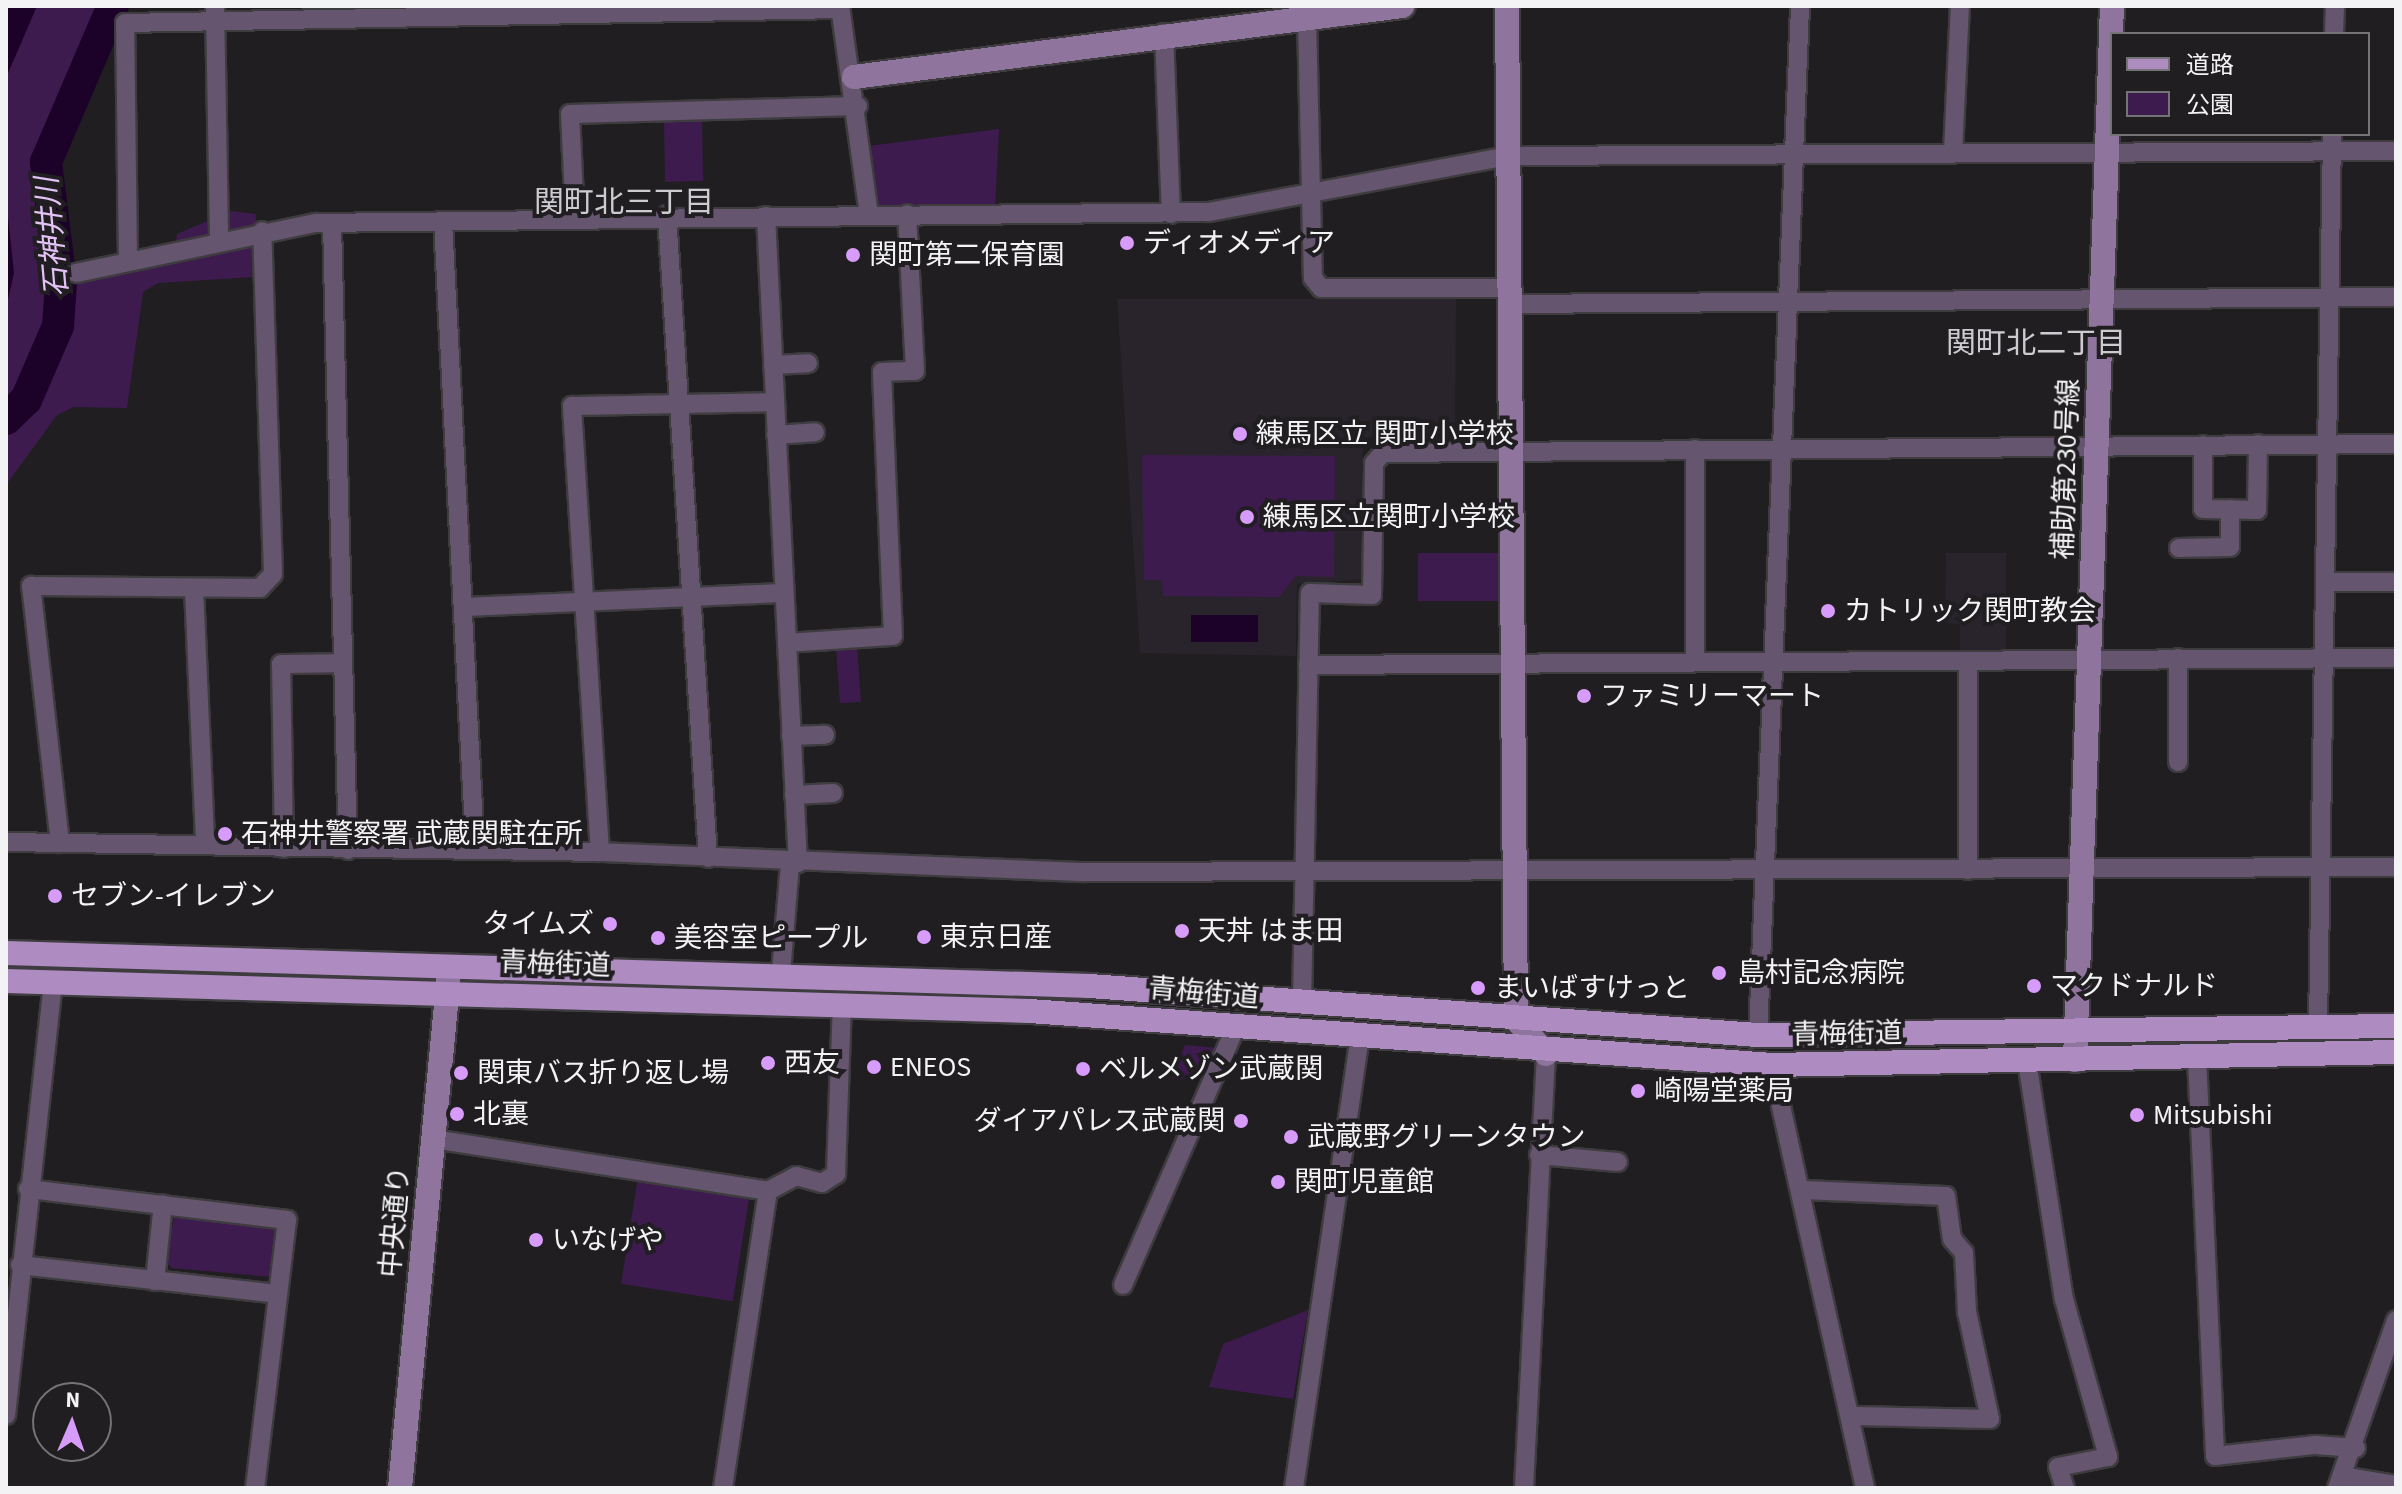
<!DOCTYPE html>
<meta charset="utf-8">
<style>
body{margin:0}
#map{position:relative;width:2402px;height:1494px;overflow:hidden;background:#201e21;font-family:"Source Sans 3","Noto Sans JP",sans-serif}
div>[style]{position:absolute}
.built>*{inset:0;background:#29242c}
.green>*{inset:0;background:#3e1b4f;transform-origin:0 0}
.water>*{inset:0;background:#1c0129;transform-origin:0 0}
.river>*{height:32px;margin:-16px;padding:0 16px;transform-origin:16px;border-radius:16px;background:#1c0129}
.roads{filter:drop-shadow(2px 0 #3e3c3f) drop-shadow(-2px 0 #3e3c3f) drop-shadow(0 2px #3e3c3f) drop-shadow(0 -2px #3e3c3f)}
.street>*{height:18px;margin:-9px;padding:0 9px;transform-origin:9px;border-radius:9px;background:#66556f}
.secondary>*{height:24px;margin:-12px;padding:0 12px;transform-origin:12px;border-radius:12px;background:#8f749e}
.primary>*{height:24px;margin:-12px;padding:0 12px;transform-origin:12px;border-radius:12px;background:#ae8cc2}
.dots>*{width:22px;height:22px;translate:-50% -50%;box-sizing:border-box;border:4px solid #201e21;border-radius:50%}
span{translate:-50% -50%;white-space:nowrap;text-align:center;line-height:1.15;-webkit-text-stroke:8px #201e21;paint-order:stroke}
.poi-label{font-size:28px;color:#f3f2f4}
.left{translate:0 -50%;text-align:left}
.right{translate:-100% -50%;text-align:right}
.street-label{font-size:28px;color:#f3f2f4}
.neighbourhood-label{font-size:30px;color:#cecbd0}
.water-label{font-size:30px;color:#e3c2f6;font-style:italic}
.frame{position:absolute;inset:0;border:8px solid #f3f2f4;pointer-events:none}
.legend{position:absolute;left:2110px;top:32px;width:260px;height:104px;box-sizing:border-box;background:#201e21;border:2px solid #747375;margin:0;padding:10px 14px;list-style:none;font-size:24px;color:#f3f2f4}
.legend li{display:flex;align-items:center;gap:16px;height:40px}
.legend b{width:40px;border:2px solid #747375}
.north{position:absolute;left:32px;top:1382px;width:80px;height:80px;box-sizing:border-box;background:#201e21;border:2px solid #747375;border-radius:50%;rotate:2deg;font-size:22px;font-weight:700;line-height:32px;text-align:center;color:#f3f2f4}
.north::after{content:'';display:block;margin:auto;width:28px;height:36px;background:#d79bf9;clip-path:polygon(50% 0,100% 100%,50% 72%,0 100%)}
</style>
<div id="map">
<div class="built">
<div style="clip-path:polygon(1117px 299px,1456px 299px,1455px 435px,1363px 437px,1364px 579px,1297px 584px,1296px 656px,1140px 653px)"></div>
<div style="clip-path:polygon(1946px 553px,2006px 553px,2006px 652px,1960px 652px,1960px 624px,1945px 623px)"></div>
</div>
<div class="green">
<div style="clip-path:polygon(6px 6px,104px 6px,42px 156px,48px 239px,61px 287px,173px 259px,177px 234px,231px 211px,256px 214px,255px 277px,158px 283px,143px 292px,127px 408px,74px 407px,57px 415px,6px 485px)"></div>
<div style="left:702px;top:121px;width:60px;height:38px;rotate:89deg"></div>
<div style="clip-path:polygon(999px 129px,995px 207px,875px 207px,869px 146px)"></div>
<div style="clip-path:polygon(1142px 455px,1335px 456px,1334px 577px,1296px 576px,1279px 597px,1163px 596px,1162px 580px,1144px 580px)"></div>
<div style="left:1418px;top:553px;width:83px;height:48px"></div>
<div style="left:857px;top:646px;width:56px;height:21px;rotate:86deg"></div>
<div style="clip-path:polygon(1185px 1045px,1217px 1048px,1202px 1080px,1172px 1078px)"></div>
<div style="left:638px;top:1177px;width:113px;height:108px;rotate:9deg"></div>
<div style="clip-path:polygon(175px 1214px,270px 1221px,278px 1229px,272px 1277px,172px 1268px,165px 1261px)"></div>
<div style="clip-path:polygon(1308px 1310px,1293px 1399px,1209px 1387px,1223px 1344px)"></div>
</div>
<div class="water">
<div style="clip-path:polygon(6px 6px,37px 6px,6px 78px)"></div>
<div style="clip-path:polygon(6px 198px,14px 273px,6px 308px)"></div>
<div style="left:1191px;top:615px;width:67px;height:27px"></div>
</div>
<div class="river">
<div style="left:6px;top:419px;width:28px;rotate:-44deg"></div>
<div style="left:26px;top:400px;width:81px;rotate:-66.6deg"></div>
<div style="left:58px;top:326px;width:43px;rotate:-86deg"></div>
<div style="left:61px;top:283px;width:122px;rotate:-97.1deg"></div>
<div style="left:46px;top:162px;width:170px;rotate:-66.8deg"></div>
</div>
<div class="roads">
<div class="street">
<div style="left:215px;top:6px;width:233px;rotate:89deg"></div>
<div style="left:840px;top:6px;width:211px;rotate:82.1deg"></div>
<div style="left:1307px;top:18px;width:260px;rotate:88.7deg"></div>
<div style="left:1313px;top:278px;width:13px;rotate:51deg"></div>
<div style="left:1321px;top:288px;width:189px"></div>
<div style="left:1164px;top:33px;width:181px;rotate:87.8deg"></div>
<div style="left:2334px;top:34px;width:28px;rotate:-88deg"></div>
<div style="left:1953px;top:153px;width:147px;rotate:-87.3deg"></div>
<div style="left:667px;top:215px;width:644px;rotate:86.35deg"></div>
<div style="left:766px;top:216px;width:648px;rotate:87.17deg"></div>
<div style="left:575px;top:219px;width:105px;rotate:-92.7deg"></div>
<div style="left:570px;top:114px;width:288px;rotate:-1.6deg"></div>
<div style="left:443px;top:221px;width:629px;rotate:87.08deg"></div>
<div style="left:332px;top:223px;width:627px;rotate:88.54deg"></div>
<div style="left:128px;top:260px;width:237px;rotate:-90.7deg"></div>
<div style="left:125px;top:23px;width:715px;rotate:-1.12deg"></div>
<div style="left:76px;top:273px;width:245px;rotate:-11.8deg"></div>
<div style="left:316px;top:223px;width:893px;rotate:-0.71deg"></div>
<div style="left:1209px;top:212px;width:305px;rotate:-10.6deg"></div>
<div style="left:1509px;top:156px;width:887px;rotate:-0.32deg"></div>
<div style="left:1510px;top:304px;width:886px;rotate:-0.45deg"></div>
<div style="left:773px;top:365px;width:35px;rotate:-3deg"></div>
<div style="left:776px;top:435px;width:39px;rotate:-4deg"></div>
<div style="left:2203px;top:445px;width:64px;rotate:90deg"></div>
<div style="left:2203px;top:509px;width:54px;rotate:1.1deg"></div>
<div style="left:2257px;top:510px;width:66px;rotate:-89.1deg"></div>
<div style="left:2179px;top:548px;width:51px;rotate:-1.1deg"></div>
<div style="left:2230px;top:547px;width:38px;rotate:-90deg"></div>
<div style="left:2326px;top:582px;width:70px"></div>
<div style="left:194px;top:588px;width:257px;rotate:87.5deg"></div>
<div style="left:463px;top:607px;width:321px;rotate:-2.5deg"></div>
<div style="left:787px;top:643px;width:106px;rotate:-3.8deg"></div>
<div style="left:893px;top:636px;width:264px;rotate:-92.4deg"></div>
<div style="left:882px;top:372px;width:33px;rotate:-2deg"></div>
<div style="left:915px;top:371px;width:157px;rotate:-92.9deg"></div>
<div style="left:1695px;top:662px;width:213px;rotate:-90deg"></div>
<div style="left:1308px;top:665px;width:1088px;rotate:-0.37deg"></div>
<div style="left:791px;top:736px;width:34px;rotate:-2deg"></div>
<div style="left:2178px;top:762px;width:104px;rotate:-90deg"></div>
<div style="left:794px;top:795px;width:39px;rotate:-3deg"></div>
<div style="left:6px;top:842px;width:594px;rotate:0.96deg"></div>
<div style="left:600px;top:852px;width:483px;rotate:2.4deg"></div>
<div style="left:1083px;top:872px;width:1313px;rotate:-0.22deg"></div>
<div style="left:60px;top:843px;width:259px;rotate:-96.4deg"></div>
<div style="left:31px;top:586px;width:229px;rotate:0.5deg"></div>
<div style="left:260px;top:588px;width:19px;rotate:-47deg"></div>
<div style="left:273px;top:574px;width:343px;rotate:-91.8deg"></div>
<div style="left:284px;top:848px;width:184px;rotate:-90.9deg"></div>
<div style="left:281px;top:664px;width:62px;rotate:-0.9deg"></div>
<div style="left:600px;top:852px;width:447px;rotate:-93.6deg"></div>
<div style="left:572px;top:406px;width:203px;rotate:-1.1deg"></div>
<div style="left:1968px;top:870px;width:209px;rotate:-90deg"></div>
<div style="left:781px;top:973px;width:110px;rotate:-85.3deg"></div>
<div style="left:1302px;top:1003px;width:410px;rotate:-88.9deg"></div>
<div style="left:1310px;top:593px;width:62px;rotate:1.8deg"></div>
<div style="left:1372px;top:595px;width:132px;rotate:-89.1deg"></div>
<div style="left:1374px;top:463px;width:13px;rotate:-48deg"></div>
<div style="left:1383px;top:453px;width:1013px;rotate:-0.51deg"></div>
<div style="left:2318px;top:1026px;width:892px;rotate:-89.1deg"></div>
<div style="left:1758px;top:1035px;width:1030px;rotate:-87.66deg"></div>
<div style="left:2197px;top:1057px;width:399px;rotate:87.4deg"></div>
<div style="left:2215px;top:1456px;width:101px;rotate:-6.3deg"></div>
<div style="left:2315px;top:1445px;width:41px;rotate:4.2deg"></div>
<div style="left:2027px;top:1061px;width:241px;rotate:81.2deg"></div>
<div style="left:2064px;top:1299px;width:164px;rotate:74.4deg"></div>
<div style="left:2108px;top:1457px;width:51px;rotate:168.7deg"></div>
<div style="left:2058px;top:1467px;width:22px;rotate:72deg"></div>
<div style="left:1772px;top:1065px;width:433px;rotate:77.6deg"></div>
<div style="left:433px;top:1139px;width:339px;rotate:8.8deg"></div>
<div style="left:1539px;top:1155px;width:79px;rotate:5.1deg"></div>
<div style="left:28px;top:1189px;width:261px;rotate:6.8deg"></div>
<div style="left:287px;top:1220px;width:270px;rotate:96.8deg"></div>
<div style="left:1803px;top:1190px;width:143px;rotate:2.4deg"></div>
<div style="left:1946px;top:1196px;width:43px;rotate:82.1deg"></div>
<div style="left:1952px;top:1239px;width:18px;rotate:49deg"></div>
<div style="left:1964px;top:1253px;width:59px;rotate:87.1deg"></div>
<div style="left:1967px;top:1312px;width:109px;rotate:77.9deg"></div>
<div style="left:1990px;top:1419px;width:135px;rotate:-178.7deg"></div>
<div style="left:20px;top:1265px;width:259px;rotate:6.4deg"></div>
<div style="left:155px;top:1281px;width:77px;rotate:-84.1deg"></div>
<div style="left:1123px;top:1285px;width:283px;rotate:-66.4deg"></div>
<div style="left:6px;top:1415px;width:436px;rotate:-83.8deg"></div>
<div style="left:2343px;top:1476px;width:54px;rotate:9.6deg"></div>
<div style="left:723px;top:1488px;width:300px;rotate:-81.4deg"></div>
<div style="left:768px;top:1191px;width:32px;rotate:-28deg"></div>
<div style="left:796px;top:1176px;width:27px;rotate:15deg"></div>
<div style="left:822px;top:1183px;width:17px;rotate:-33deg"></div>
<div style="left:836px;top:1174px;width:170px;rotate:-88deg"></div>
<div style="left:1294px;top:1488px;width:457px;rotate:-81.7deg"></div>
<div style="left:1524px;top:1488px;width:435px;rotate:-87.1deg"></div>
<div style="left:2337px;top:1488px;width:178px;rotate:-70.6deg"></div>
</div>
<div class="secondary">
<div style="left:1507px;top:6px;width:1013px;rotate:89.49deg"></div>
<div style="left:1516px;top:1019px;width:46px;rotate:49.4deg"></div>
<div style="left:854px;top:77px;width:553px;rotate:-7.38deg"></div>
<div style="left:2075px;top:1060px;width:1055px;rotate:-87.99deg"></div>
<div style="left:400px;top:1488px;width:517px;rotate:-84.56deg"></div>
</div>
<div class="primary">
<div style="left:6px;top:953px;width:1085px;rotate:1.74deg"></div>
<div style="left:1090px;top:986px;width:670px;rotate:4.2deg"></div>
<div style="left:1758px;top:1035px;width:638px;rotate:-0.81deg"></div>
<div style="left:6px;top:981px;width:1024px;rotate:1.68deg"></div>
<div style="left:1030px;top:1011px;width:744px;rotate:4.16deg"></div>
<div style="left:1772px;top:1065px;width:624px;rotate:-1.19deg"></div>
</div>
</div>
<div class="dots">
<div style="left:1127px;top:243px;background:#d79bf9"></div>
<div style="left:853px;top:255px;background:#d79bf9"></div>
<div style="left:1240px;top:434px;background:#d79bf9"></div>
<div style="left:1247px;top:517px;background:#d79bf9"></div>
<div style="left:1828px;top:611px;background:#d79bf9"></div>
<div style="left:1584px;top:696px;background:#d79bf9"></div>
<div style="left:225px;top:834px;background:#d79bf9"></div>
<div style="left:55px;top:896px;background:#d79bf9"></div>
<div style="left:610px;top:924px;background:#d79bf9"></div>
<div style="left:1182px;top:931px;background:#d79bf9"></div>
<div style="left:924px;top:937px;background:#d79bf9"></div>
<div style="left:658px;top:938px;background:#d79bf9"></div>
<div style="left:1719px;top:973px;background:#d79bf9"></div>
<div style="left:2034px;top:986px;background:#d79bf9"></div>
<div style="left:1478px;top:988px;background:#d79bf9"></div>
<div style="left:768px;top:1063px;background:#d79bf9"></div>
<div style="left:874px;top:1067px;background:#d79bf9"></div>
<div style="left:1083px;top:1069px;background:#d79bf9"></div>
<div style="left:461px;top:1073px;background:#d79bf9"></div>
<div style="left:1638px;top:1091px;background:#d79bf9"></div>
<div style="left:457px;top:1114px;background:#d79bf9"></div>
<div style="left:2137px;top:1115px;background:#d79bf9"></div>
<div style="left:1241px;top:1121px;background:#d79bf9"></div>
<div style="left:1291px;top:1137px;background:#d79bf9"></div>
<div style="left:1278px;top:1182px;background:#d79bf9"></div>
<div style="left:536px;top:1240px;background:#d79bf9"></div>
</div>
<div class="poi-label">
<span class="left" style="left:1143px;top:243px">ディオメディア</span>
<span class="left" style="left:869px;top:255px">関町第二保育園</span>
<span class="left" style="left:1256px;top:434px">練馬区立 関町小学校</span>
<span class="left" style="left:1263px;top:517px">練馬区立関町小学校</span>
<span class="left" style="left:1844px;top:611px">カトリック関町教会</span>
<span class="left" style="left:1600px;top:696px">ファミリーマート</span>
<span class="left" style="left:241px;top:834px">石神井警察署 武蔵関駐在所</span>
<span class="left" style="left:71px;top:896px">セブン-イレブン</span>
<span class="right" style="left:594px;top:924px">タイムズ</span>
<span class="left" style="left:1198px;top:931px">天丼 はま田</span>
<span class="left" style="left:940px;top:937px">東京日産</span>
<span class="left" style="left:674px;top:938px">美容室ピープル</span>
<span class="left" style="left:1737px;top:973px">島村記念病院</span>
<span class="left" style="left:2050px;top:986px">マクドナルド</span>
<span class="left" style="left:1494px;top:988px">まいばすけっと</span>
<span class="left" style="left:784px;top:1063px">西友</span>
<span class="left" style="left:890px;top:1067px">ENEOS</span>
<span class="left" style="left:1099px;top:1069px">ベルメゾン武蔵関</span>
<span class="left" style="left:477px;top:1073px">関東バス折り返し場</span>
<span class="left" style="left:1654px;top:1091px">崎陽堂薬局</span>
<span class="left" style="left:473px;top:1114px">北裏</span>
<span class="left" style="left:2153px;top:1115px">Mitsubishi</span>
<span class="right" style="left:1225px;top:1121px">ダイアパレス武蔵関</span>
<span class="left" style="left:1307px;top:1137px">武蔵野グリーンタウン</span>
<span class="left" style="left:1294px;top:1182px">関町児童館</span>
<span class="left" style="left:552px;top:1240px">いなげや</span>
</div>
<div class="street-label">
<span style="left:2066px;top:469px;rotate:-88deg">補助第230号線</span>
<span style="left:555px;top:964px;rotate:2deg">青梅街道</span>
<span style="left:1204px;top:993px;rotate:5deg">青梅街道</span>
<span style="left:1847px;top:1034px;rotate:-1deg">青梅街道</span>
<span style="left:395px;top:1222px;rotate:-85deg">中央通り</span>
</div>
<div class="neighbourhood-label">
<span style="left:624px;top:203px">関町北三丁目</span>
<span style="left:2036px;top:344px">関町北二丁目</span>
</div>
<div class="water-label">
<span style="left:53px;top:237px;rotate:-95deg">石神井川</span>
</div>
<div class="frame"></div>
<ul class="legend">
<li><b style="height:10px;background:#ae8cc2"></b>道路</li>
<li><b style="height:22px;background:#3e1b4f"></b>公園</li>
</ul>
<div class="north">N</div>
</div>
